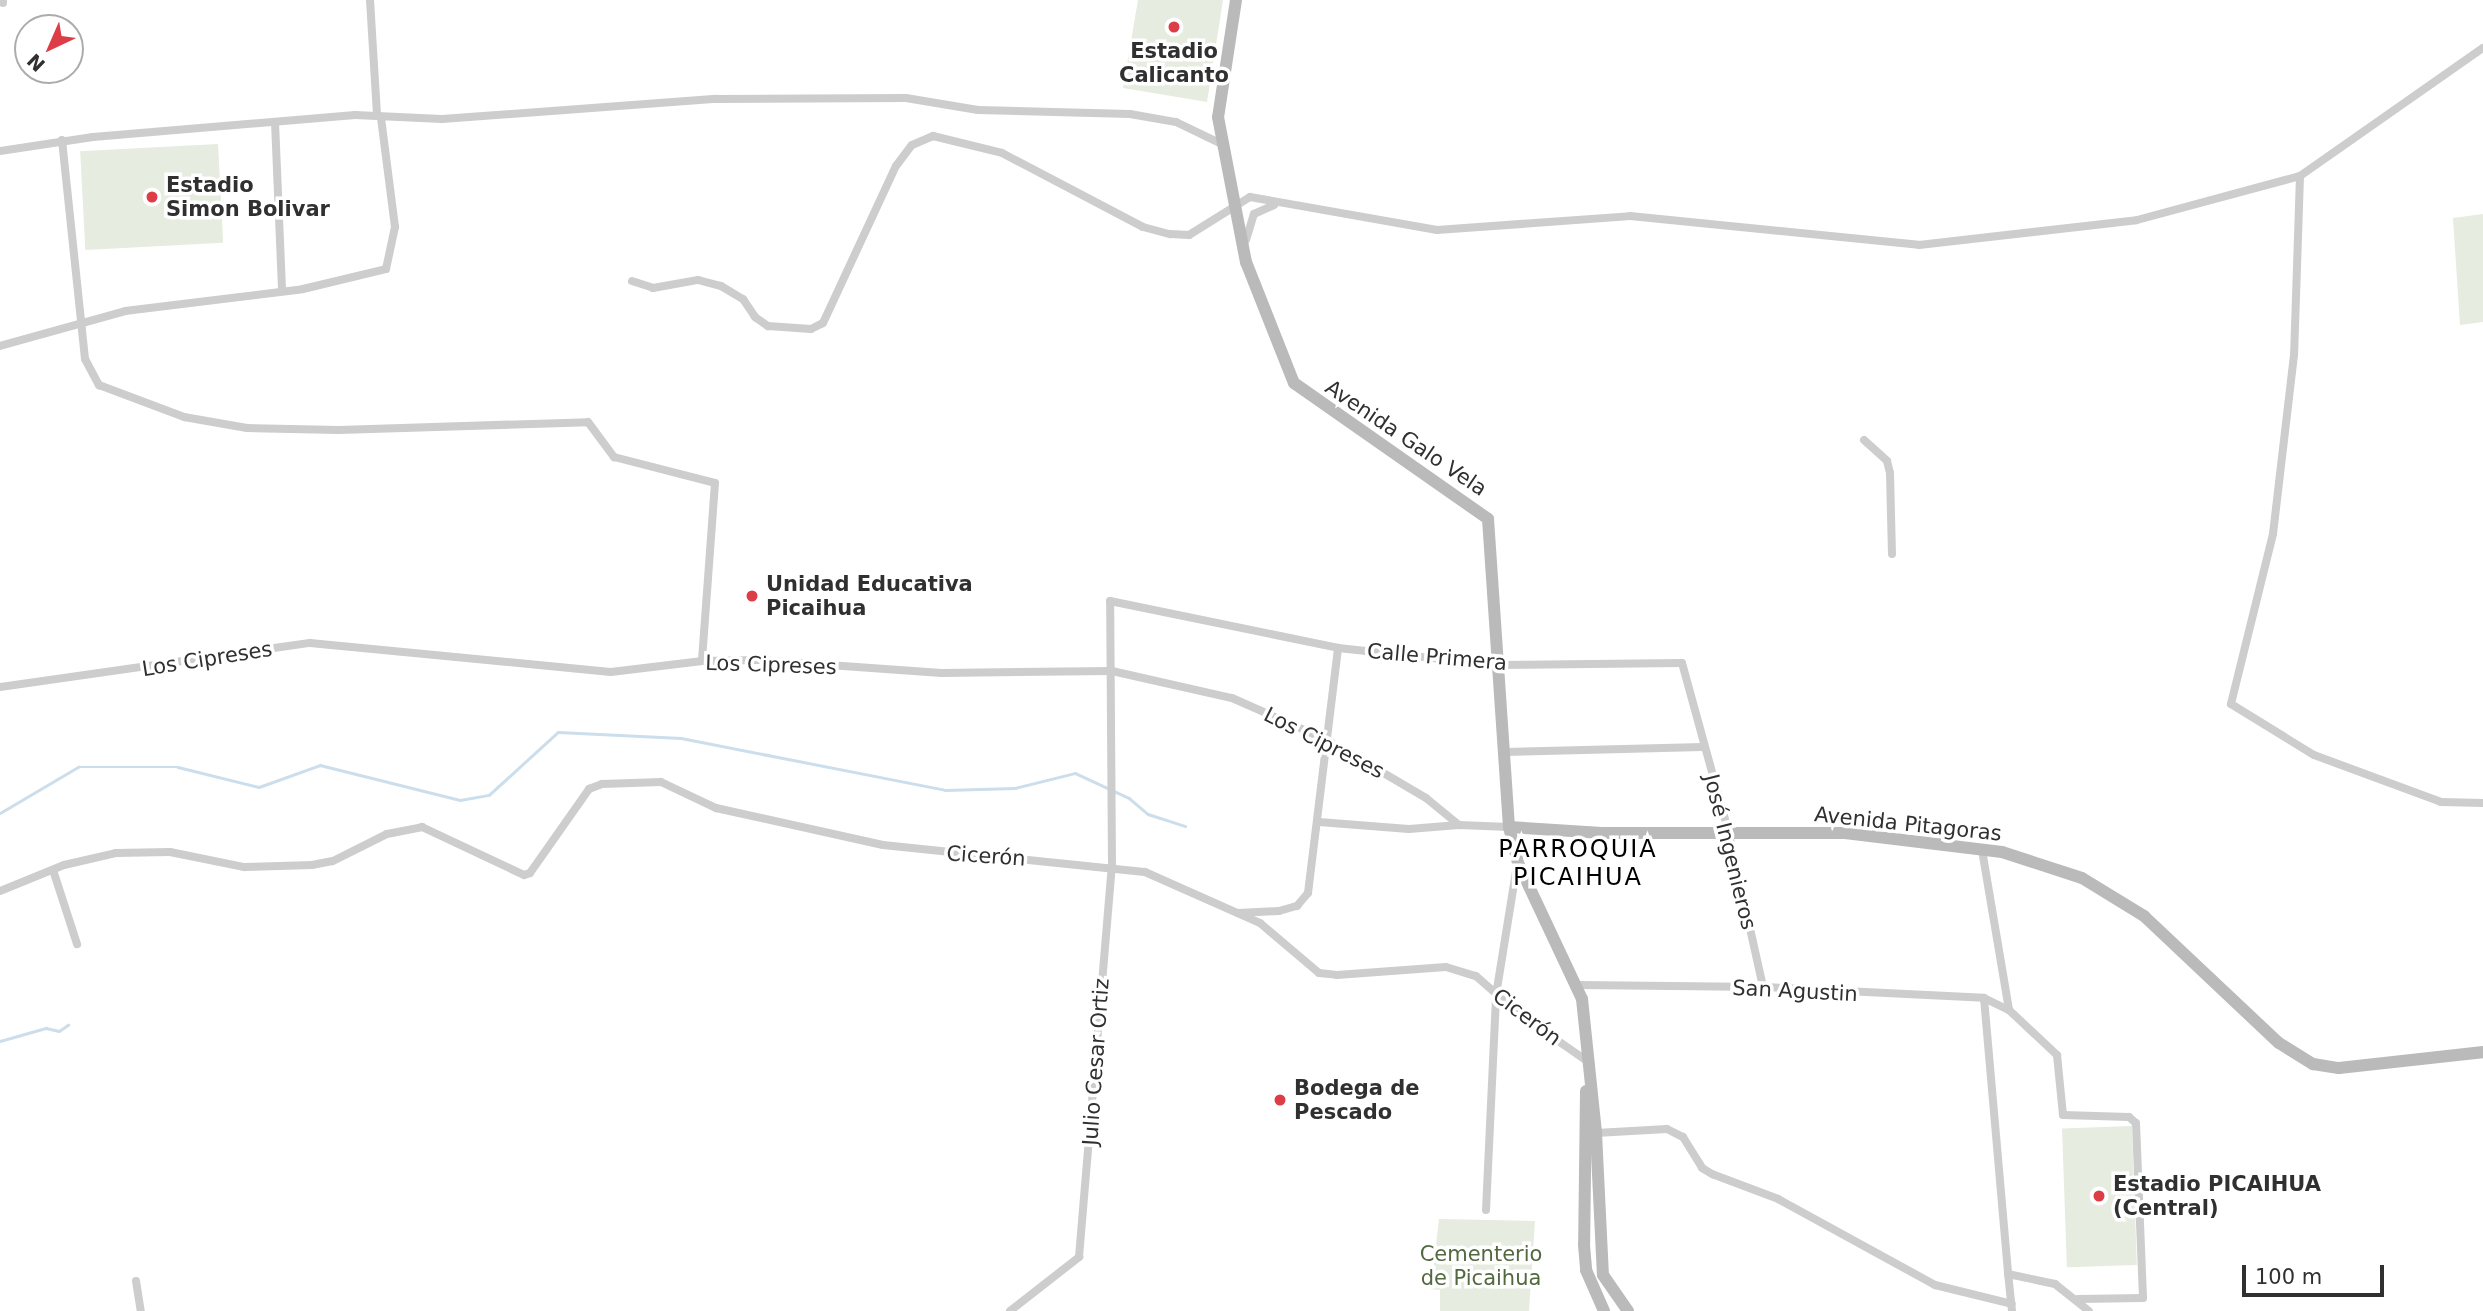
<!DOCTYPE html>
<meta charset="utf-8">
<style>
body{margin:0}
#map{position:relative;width:2483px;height:1311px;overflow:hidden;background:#fff;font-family:"DejaVu Sans",sans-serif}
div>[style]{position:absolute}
.green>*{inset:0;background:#e6ecdf;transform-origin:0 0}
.stream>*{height:2.5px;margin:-1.25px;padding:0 1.25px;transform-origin:1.25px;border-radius:1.25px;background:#ccdeeb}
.street>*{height:8px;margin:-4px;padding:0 4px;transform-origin:4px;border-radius:4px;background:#cdcdcd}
.secondary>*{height:12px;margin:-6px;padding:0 6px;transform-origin:6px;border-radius:6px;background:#bababa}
.dots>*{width:19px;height:19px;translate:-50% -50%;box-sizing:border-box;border:4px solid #fff;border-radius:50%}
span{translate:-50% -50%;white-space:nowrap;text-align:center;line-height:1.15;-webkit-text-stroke:7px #fff;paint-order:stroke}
.poi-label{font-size:21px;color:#303030;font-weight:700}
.left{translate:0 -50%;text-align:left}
.street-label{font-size:21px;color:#303030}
.park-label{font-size:21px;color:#52693f}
.quarter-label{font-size:24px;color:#000;letter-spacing:2px}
.north{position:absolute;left:14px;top:14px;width:70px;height:70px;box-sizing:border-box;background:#fff;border:2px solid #acacac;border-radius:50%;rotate:224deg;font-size:19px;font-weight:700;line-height:28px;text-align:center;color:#303030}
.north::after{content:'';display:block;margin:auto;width:24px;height:32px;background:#dc3d46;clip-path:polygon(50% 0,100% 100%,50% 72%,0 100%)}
.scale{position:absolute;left:2242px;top:1265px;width:142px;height:32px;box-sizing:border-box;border:4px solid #303030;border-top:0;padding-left:9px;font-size:21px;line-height:24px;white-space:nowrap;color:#303030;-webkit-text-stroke:5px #fff;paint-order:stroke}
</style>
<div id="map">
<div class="green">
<div style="clip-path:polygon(1138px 0,1223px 0,1207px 102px,1123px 88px)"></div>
<div style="left:218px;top:144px;width:99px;height:138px;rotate:87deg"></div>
<div style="clip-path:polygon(2483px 214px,2483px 322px,2460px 325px,2453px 218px)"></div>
<div style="left:2132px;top:1126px;width:139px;height:70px;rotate:88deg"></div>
<div style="clip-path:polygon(1439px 1219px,1535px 1221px,1529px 1311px,1440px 1311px,1440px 1290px,1431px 1289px)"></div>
</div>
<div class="stream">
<div style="left:0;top:813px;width:91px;rotate:-30.5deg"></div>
<div style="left:78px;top:767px;width:100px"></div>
<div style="left:178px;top:767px;width:83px;rotate:13.9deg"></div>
<div style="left:259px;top:787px;width:65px;rotate:-19.8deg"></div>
<div style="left:320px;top:765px;width:144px;rotate:14deg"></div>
<div style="left:460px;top:800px;width:29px;rotate:-10deg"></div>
<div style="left:489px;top:795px;width:93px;rotate:-42.4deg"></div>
<div style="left:558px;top:732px;width:123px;rotate:2.8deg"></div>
<div style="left:681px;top:738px;width:269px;rotate:11.1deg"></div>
<div style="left:945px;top:790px;width:70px;rotate:-1.6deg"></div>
<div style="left:1015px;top:788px;width:62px;rotate:-14deg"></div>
<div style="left:1075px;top:773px;width:60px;rotate:24.8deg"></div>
<div style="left:1129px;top:798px;width:25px;rotate:40deg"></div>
<div style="left:1148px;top:814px;width:39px;rotate:18deg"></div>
<div style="left:0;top:1041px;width:48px;rotate:-15.8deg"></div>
<div style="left:46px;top:1028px;width:13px;rotate:13deg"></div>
<div style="left:59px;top:1031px;width:11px;rotate:-34deg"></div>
</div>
<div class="street">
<div style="left:3px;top:0;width:3px;rotate:90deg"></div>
<div style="left:370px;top:0;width:116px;rotate:86.5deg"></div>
<div style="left:275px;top:122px;width:169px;rotate:87.6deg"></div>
<div style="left:62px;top:140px;width:220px;rotate:84deg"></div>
<div style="left:85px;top:359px;width:30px;rotate:62deg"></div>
<div style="left:99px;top:385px;width:91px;rotate:20.6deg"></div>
<div style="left:184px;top:417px;width:64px;rotate:9.9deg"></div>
<div style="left:247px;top:428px;width:92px;rotate:1.2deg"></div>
<div style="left:339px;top:430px;width:249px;rotate:-1.8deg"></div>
<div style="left:588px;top:422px;width:44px;rotate:53.4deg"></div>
<div style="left:614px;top:457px;width:104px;rotate:14.4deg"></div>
<div style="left:715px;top:483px;width:178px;rotate:94.2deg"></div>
<div style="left:0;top:151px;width:94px;rotate:-8.6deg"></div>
<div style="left:93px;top:137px;width:263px;rotate:-4.8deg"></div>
<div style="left:355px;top:115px;width:87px;rotate:2.6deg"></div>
<div style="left:442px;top:119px;width:275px;rotate:-4.2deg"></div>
<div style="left:716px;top:99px;width:190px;rotate:-0.3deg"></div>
<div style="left:906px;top:98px;width:73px;rotate:9.5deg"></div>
<div style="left:978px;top:110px;width:152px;rotate:1.5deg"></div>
<div style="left:1130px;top:114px;width:47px;rotate:9.9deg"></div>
<div style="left:1176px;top:122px;width:51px;rotate:25.6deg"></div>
<div style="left:2300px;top:176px;width:179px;rotate:91.9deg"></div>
<div style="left:2294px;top:355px;width:180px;rotate:96.7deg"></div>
<div style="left:2273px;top:534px;width:175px;rotate:103.9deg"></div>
<div style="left:2231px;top:704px;width:97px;rotate:31.6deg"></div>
<div style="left:2314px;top:755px;width:135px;rotate:20.3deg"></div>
<div style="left:2441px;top:802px;width:42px;rotate:1.4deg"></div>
<div style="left:1246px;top:240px;width:27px;rotate:-73deg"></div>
<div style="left:1254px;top:214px;width:22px;rotate:-24deg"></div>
<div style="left:632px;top:281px;width:22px;rotate:18deg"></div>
<div style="left:653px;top:288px;width:46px;rotate:-10.1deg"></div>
<div style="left:698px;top:280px;width:24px;rotate:15deg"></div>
<div style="left:721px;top:286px;width:26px;rotate:31deg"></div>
<div style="left:743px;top:299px;width:22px;rotate:56deg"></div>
<div style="left:755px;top:317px;width:16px;rotate:35deg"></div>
<div style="left:768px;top:326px;width:43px;rotate:4deg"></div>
<div style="left:811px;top:329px;width:13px;rotate:-27deg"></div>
<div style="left:823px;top:323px;width:173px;rotate:-65.1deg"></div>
<div style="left:896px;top:166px;width:26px;rotate:-53deg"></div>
<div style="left:912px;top:145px;width:23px;rotate:-23deg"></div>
<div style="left:933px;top:136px;width:71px;rotate:13.8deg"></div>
<div style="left:1002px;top:153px;width:159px;rotate:27.7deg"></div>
<div style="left:1143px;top:227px;width:28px;rotate:15deg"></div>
<div style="left:1170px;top:234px;width:19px;rotate:3deg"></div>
<div style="left:1189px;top:235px;width:72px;rotate:-31.9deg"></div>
<div style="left:1250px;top:197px;width:190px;rotate:10deg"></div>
<div style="left:1437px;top:230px;width:194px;rotate:-4.1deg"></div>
<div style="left:1630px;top:216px;width:290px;rotate:5.7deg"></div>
<div style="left:1919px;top:245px;width:219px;rotate:-6.5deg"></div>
<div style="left:2137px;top:220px;width:169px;rotate:-15.1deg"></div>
<div style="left:2300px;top:176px;width:223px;rotate:-35deg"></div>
<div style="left:0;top:346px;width:130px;rotate:-15.6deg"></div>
<div style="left:125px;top:311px;width:179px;rotate:-7deg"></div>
<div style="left:303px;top:289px;width:85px;rotate:-13.5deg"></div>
<div style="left:386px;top:269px;width:43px;rotate:-77.9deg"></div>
<div style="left:395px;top:227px;width:111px;rotate:-97.3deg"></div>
<div style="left:1864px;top:440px;width:31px;rotate:42deg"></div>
<div style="left:1887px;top:461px;width:12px;rotate:76deg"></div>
<div style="left:1890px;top:473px;width:81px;rotate:88.6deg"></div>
<div style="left:0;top:687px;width:313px;rotate:-8.1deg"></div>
<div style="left:310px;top:643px;width:302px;rotate:5.5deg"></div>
<div style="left:611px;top:672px;width:92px;rotate:-6.9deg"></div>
<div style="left:702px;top:661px;width:57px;rotate:-1deg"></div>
<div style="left:759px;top:660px;width:183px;rotate:4.1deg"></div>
<div style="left:942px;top:673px;width:170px;rotate:-0.7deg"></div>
<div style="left:1112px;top:671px;width:123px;rotate:12.7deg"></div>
<div style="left:1232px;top:698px;width:106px;rotate:23.9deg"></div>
<div style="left:1329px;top:741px;width:113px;rotate:30.4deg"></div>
<div style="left:1426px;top:798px;width:43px;rotate:39.3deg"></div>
<div style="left:1459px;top:825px;width:50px;rotate:2.3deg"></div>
<div style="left:1503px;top:752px;width:200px;rotate:-1.4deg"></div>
<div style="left:1319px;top:822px;width:90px;rotate:4.4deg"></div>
<div style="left:1409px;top:829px;width:50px;rotate:-4.6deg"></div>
<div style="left:1982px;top:850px;width:162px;rotate:80.4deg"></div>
<div style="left:53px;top:870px;width:78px;rotate:72deg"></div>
<div style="left:0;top:891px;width:69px;rotate:-22.1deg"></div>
<div style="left:64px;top:865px;width:53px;rotate:-13deg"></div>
<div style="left:116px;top:853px;width:54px;rotate:-1.1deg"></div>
<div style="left:170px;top:852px;width:76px;rotate:11.5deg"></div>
<div style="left:244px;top:867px;width:68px;rotate:-1.7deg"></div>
<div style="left:312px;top:865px;width:21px;rotate:-11deg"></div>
<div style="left:333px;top:861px;width:60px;rotate:-26.6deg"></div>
<div style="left:387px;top:834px;width:36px;rotate:-11deg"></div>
<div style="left:422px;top:827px;width:113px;rotate:25.2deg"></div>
<div style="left:524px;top:875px;width:6px;rotate:-18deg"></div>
<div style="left:530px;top:873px;width:103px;rotate:-54.9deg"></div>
<div style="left:589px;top:789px;width:14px;rotate:-21deg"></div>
<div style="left:602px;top:784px;width:59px;rotate:-1.9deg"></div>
<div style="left:661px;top:782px;width:61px;rotate:25.3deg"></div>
<div style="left:716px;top:808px;width:171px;rotate:12.5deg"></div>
<div style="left:883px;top:845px;width:263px;rotate:5.9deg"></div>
<div style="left:1145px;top:872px;width:126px;rotate:23.9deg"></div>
<div style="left:1260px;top:923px;width:77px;rotate:40.3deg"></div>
<div style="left:1319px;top:973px;width:18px;rotate:6deg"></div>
<div style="left:1337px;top:975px;width:109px;rotate:-4.2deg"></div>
<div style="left:1446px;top:967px;width:31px;rotate:17deg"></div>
<div style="left:1476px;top:976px;width:56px;rotate:41.4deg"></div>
<div style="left:1518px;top:1013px;width:88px;rotate:34.8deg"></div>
<div style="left:1238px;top:913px;width:41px;rotate:-2.8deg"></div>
<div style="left:1279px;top:911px;width:19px;rotate:-16deg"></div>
<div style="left:1297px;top:906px;width:17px;rotate:-50deg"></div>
<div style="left:1308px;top:893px;width:247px;rotate:-83deg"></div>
<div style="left:1578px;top:985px;width:185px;rotate:0.6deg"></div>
<div style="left:1763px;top:987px;width:221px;rotate:2.8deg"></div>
<div style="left:1984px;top:998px;width:28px;rotate:26deg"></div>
<div style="left:2009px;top:1010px;width:66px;rotate:43.2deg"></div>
<div style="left:2057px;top:1055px;width:60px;rotate:84.3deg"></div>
<div style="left:2063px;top:1115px;width:66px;rotate:1.7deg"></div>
<div style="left:2129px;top:1117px;width:9px;rotate:41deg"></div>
<div style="left:2136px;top:1123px;width:175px;rotate:87.7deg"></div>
<div style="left:2143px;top:1298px;width:65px;rotate:179.1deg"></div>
<div style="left:1984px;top:998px;width:277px;rotate:85deg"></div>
<div style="left:1596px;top:1133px;width:71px;rotate:-3.2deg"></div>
<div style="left:1667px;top:1129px;width:18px;rotate:27deg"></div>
<div style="left:1683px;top:1137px;width:36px;rotate:58deg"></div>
<div style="left:1702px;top:1168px;width:12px;rotate:31deg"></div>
<div style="left:1712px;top:1174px;width:71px;rotate:20.7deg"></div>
<div style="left:1778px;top:1199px;width:179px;rotate:28.7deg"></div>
<div style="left:1935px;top:1285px;width:79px;rotate:13.9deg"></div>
<div style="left:1486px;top:1210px;width:215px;rotate:-87.3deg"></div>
<div style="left:1496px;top:995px;width:132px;rotate:-80.8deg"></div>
<div style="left:136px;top:1281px;width:30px;rotate:81deg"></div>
<div style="left:1010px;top:1311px;width:88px;rotate:-38deg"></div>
<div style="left:1079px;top:1257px;width:392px;rotate:-85.2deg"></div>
<div style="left:1112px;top:866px;width:265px;rotate:-90.4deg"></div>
<div style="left:1110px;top:601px;width:233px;rotate:11.6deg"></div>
<div style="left:1338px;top:648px;width:159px;rotate:6.1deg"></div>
<div style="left:1496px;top:665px;width:186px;rotate:-0.6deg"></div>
<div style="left:1682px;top:663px;width:173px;rotate:74.6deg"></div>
<div style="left:1728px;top:830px;width:161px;rotate:77.4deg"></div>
<div style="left:2012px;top:1311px;width:37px;rotate:-96deg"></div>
<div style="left:2008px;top:1274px;width:48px;rotate:12deg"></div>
<div style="left:2055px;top:1284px;width:43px;rotate:38.5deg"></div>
</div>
<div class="secondary">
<div style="left:1236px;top:0;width:118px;rotate:98.7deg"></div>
<div style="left:1218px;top:117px;width:148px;rotate:79.1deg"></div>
<div style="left:1246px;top:262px;width:130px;rotate:68.4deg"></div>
<div style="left:1294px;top:383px;width:237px;rotate:35deg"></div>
<div style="left:1488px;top:519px;width:309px;rotate:86.1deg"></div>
<div style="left:1509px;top:827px;width:37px;rotate:76deg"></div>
<div style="left:1518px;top:863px;width:150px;rotate:64.8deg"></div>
<div style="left:1582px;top:999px;width:135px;rotate:84deg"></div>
<div style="left:1596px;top:1133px;width:142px;rotate:87.2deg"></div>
<div style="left:1603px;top:1275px;width:44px;rotate:55.2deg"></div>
<div style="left:1509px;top:827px;width:93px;rotate:3.7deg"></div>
<div style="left:1602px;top:833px;width:243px"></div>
<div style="left:1845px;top:833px;width:158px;rotate:6.9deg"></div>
<div style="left:2002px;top:852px;width:84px;rotate:18deg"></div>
<div style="left:2082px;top:878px;width:73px;rotate:31.5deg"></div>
<div style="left:2144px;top:916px;width:185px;rotate:43.3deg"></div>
<div style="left:2279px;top:1043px;width:40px;rotate:32deg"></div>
<div style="left:2313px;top:1064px;width:26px;rotate:9deg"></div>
<div style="left:2339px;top:1068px;width:145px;rotate:-6.3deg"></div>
<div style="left:1586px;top:1091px;width:154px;rotate:90.7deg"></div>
<div style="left:1584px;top:1245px;width:25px;rotate:85deg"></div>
<div style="left:1586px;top:1270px;width:45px;rotate:66.3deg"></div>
</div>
<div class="dots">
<div style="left:1174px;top:27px;background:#dc3d46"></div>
<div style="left:152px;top:197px;background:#dc3d46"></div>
<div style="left:752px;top:596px;background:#dc3d46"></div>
<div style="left:1280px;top:1100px;background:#dc3d46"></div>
<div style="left:2099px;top:1196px;background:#dc3d46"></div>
</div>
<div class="poi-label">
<span style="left:1174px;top:63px">Estadio<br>Calicanto</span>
<span class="left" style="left:166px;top:197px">Estadio<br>Simon Bolivar</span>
<span class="left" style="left:766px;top:596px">Unidad Educativa<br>Picaihua</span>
<span class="left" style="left:1294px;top:1100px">Bodega de<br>Pescado</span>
<span class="left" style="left:2113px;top:1196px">Estadio PICAIHUA<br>(Central)</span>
</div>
<div class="street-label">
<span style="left:1406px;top:438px;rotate:34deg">Avenida Galo Vela</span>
<span style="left:1437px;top:657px;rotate:5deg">Calle Primera</span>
<span style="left:207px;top:659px;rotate:-9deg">Los Cipreses</span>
<span style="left:771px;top:665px;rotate:2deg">Los Cipreses</span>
<span style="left:1324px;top:743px;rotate:27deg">Los Cipreses</span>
<span style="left:1908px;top:824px;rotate:6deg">Avenida Pitagoras</span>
<span style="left:1730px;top:852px;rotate:76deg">José Ingenieros</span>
<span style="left:986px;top:856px;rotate:4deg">Cicerón</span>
<span style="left:1795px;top:991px;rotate:3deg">San Agustin</span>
<span style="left:1527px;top:1017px;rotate:37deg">Cicerón</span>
<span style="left:1096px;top:1062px;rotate:-86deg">Julio Cesar Ortiz</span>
</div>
<div class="park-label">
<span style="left:1481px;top:1266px">Cementerio<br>de Picaihua</span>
</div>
<div class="quarter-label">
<span style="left:1578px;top:864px">PARROQUIA<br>PICAIHUA</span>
</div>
<div class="north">N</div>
<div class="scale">100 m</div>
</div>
